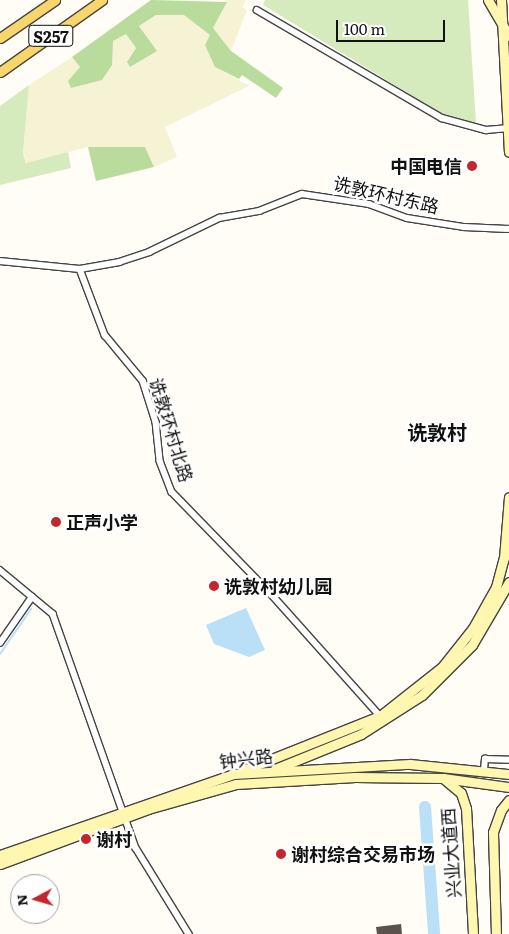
<!DOCTYPE html>
<meta charset="utf-8">
<style>
body{margin:0}
#map{position:relative;width:509px;height:934px;overflow:hidden;background:#fffdf5;font-family:Literata,"Noto Sans SC",serif}
div>[style]{position:absolute}
.farmland>*{inset:0;background:#f6f3d4}
.green>*{inset:0;background:#d5ebbd}
.forest>*{inset:0;background:#b9dc9c}
.water>*{inset:0;background:#b9e0f7}
.stream>*{height:2px;margin:-1px;padding:0 1px;transform-origin:1px;border-radius:1px;background:#b9e0f7}
.river>*{height:12px;margin:-6px;padding:0 6px;transform-origin:6px;border-radius:6px;background:#b9e0f7}
.building>*{inset:0;background:#5a524d}
.roads{filter:drop-shadow(1px 0 #444) drop-shadow(-1px 0 #444) drop-shadow(0 1px #444) drop-shadow(0 -1px #444)}
.street>*{height:5.5px;margin:-2.75px;padding:0 2.75px;transform-origin:2.75px;border-radius:2.75px;background:#fff}
.secondary>*{height:9px;margin:-4.5px;padding:0 4.5px;transform-origin:4.5px;border-radius:4.5px;background:#fff6b0}
.primary>*{height:9px;margin:-4.5px;padding:0 4.5px;transform-origin:4.5px;border-radius:4.5px;background:#f9d66b}
.dots>*{width:14px;height:14px;translate:-50% -50%;box-sizing:border-box;border:2px solid #fff;border-radius:50%}
span{translate:-50% -50%;white-space:nowrap;text-align:center;line-height:1.15;-webkit-text-stroke:5px #fff;paint-order:stroke}
.shield-label span{padding:1px 4px;background:#fff;border:1px solid;border-radius:4px;-webkit-text-stroke-width:0}
.shield-label{font-size:16px;color:#111;font-weight:700}
.poi-label{font-size:18px;color:#111;font-weight:700}
.right{translate:-100% -50%;text-align:right}
.left{translate:0 -50%;text-align:left}
.street-label{font-size:18px;color:#111}
.quarter-label{font-size:20px;color:#111;font-weight:700}
.north{position:absolute;left:10px;top:874px;width:50px;height:50px;box-sizing:border-box;background:#fff;border:1px solid #a0a0a0;border-radius:50%;rotate:264deg;font-size:14px;font-weight:700;line-height:20px;text-align:center;color:#111}
.north::after{content:'';display:block;margin:auto;width:18px;height:22px;background:#c4262e;clip-path:polygon(50% 0,100% 100%,50% 72%,0 100%)}
.scale{position:absolute;left:336px;top:20px;width:109px;height:22px;box-sizing:border-box;border:2px solid #111;border-top:0;padding-left:6px;font-size:15px;line-height:18px;white-space:nowrap;color:#111;-webkit-text-stroke:4px #fff;paint-order:stroke}
</style>
<div id="map">
<div class="farmland">
<div style="clip-path:polygon(224px 0,246px 0,242px 7px,247px 10px,231px 51px,213px 28px,227px 2px)"></div>
<div style="clip-path:polygon(156px 15px,184px 15px,210px 35px,215px 67px,249px 86px,165px 127px,177px 157px,154px 167px,145px 147px,88px 147px,27px 163px,23px 153px,29px 85px,72px 57px,80px 67px,68px 81px,112px 65px,112px 41px,126px 34px,136px 48px,127px 62px,156px 51px,139px 26px)"></div>
</div>
<div class="green">
<div style="clip-path:polygon(265px 0,468px 0,476px 123px,444px 115px,263px 5px)"></div>
<div style="clip-path:polygon(29px 85px,23px 153px,26px 163px,68px 152px,71px 168px,0 185px,0 106px)"></div>
</div>
<div class="forest">
<div style="clip-path:polygon(151px 0,227px 2px,213px 28px,231px 51px,283px 88px,276px 98px,242px 75px,239px 79px,215px 67px,205px 45px,210px 35px,184px 15px,156px 15px,139px 26px,157px 51px,130px 67px,127px 62px,136px 48px,126px 34px,113px 41px,112px 65px,102px 80px,71px 88px,68px 81px,80px 67px,72px 57px)"></div>
<div style="clip-path:polygon(88px 147px,145px 147px,154px 167px,96px 181px)"></div>
</div>
<div class="water">
<div style="clip-path:polygon(246px 608px,265px 650px,249px 657px,214px 644px,206px 625px)"></div>
</div>
<div class="stream">
<div style="left:0;top:654px;width:55px;rotate:-55.4deg"></div>
</div>
<div class="river">
<div style="left:425px;top:807px;width:127px;rotate:85.9deg"></div>
</div>
<div class="building">
<div style="clip-path:polygon(401px 924px,402px 934px,377px 934px,376px 927px)"></div>
</div>
<div class="roads">
<div class="street">
<div style="left:257px;top:10px;width:214px;rotate:30.3deg"></div>
<div style="left:442px;top:118px;width:46px;rotate:15.3deg"></div>
<div style="left:486px;top:130px;width:23px;rotate:-5deg"></div>
<div style="left:0;top:261px;width:80px;rotate:5.7deg"></div>
<div style="left:80px;top:269px;width:40px;rotate:-10deg"></div>
<div style="left:119px;top:262px;width:32px;rotate:-18deg"></div>
<div style="left:149px;top:252px;width:78px;rotate:-25.9deg"></div>
<div style="left:219px;top:218px;width:41px;rotate:-9.9deg"></div>
<div style="left:259px;top:211px;width:46px;rotate:-21.6deg"></div>
<div style="left:302px;top:194px;width:68px;rotate:8.5deg"></div>
<div style="left:369px;top:204px;width:40px;rotate:20.2deg"></div>
<div style="left:407px;top:218px;width:58px;rotate:9deg"></div>
<div style="left:464px;top:227px;width:45px;rotate:2.5deg"></div>
<div style="left:80px;top:269px;width:71px;rotate:69.3deg"></div>
<div style="left:105px;top:335px;width:60px;rotate:50.4deg"></div>
<div style="left:143px;top:381px;width:43px;rotate:72.4deg"></div>
<div style="left:156px;top:422px;width:39px;rotate:84deg"></div>
<div style="left:160px;top:461px;width:33px;rotate:69deg"></div>
<div style="left:172px;top:492px;width:144px;rotate:45.8deg"></div>
<div style="left:272px;top:595px;width:162px;rotate:48.2deg"></div>
<div style="left:0;top:570px;width:69px;rotate:39.7deg"></div>
<div style="left:53px;top:614px;width:248px;rotate:70.5deg"></div>
<div style="left:136px;top:848px;width:101px;rotate:58.4deg"></div>
<div style="left:0;top:643px;width:56px;rotate:-55.2deg"></div>
<div style="left:484px;top:770px;width:11px;rotate:-85deg"></div>
<div style="left:485px;top:759px;width:24px;rotate:2deg"></div>
</div>
<div class="secondary">
<div style="left:488px;top:0;width:42px;rotate:59.7deg"></div>
<div style="left:501px;top:0;width:152px;rotate:87deg"></div>
<div style="left:275px;top:769px;width:93px;rotate:-22.1deg"></div>
<div style="left:361px;top:734px;width:72px;rotate:-32.6deg"></div>
<div style="left:422px;top:695px;width:71px;rotate:-45deg"></div>
<div style="left:472px;top:645px;width:73px;rotate:-59.6deg"></div>
<div style="left:244px;top:770px;width:146px;rotate:-21.7deg"></div>
<div style="left:380px;top:716px;width:79px;rotate:-38.3deg"></div>
<div style="left:442px;top:667px;width:50px;rotate:-51.5deg"></div>
<div style="left:473px;top:628px;width:47px;rotate:-60.7deg"></div>
<div style="left:496px;top:587px;width:30px;rotate:-75deg"></div>
<div style="left:504px;top:558px;width:61px;rotate:-85.3deg"></div>
<div style="left:443px;top:778px;width:23px;rotate:40deg"></div>
<div style="left:461px;top:793px;width:16px;rotate:72deg"></div>
<div style="left:466px;top:808px;width:126px;rotate:86.8deg"></div>
<div style="left:0;top:855px;width:248px;rotate:-19.1deg"></div>
<div style="left:234px;top:774px;width:176px;rotate:-3.3deg"></div>
<div style="left:410px;top:764px;width:100px;rotate:5.8deg"></div>
<div style="left:0;top:864px;width:158px;rotate:-20.4deg"></div>
<div style="left:148px;top:809px;width:91px;rotate:-15.9deg"></div>
<div style="left:236px;top:784px;width:119px;rotate:-3.4deg"></div>
<div style="left:355px;top:777px;width:88px;rotate:0.7deg"></div>
<div style="left:443px;top:778px;width:67px;rotate:7.8deg"></div>
<div style="left:496px;top:934px;width:102px;rotate:-91.7deg"></div>
<div style="left:493px;top:832px;width:23px;rotate:-70deg"></div>
<div style="left:501px;top:810px;width:13px;rotate:-51deg"></div>
</div>
<div class="primary">
<div style="left:0;top:38px;width:67px;rotate:-34.6deg"></div>
<div style="left:0;top:72px;width:125px;rotate:-35.2deg"></div>
</div>
</div>
<div class="dots">
<div style="left:472px;top:166px;background:#c4262e"></div>
<div style="left:56px;top:522px;background:#c4262e"></div>
<div style="left:214px;top:586px;background:#c4262e"></div>
<div style="left:86px;top:839px;background:#c4262e"></div>
<div style="left:281px;top:854px;background:#c4262e"></div>
</div>
<div class="shield-label">
<span style="left:51px;top:36px">S257</span>
</div>
<div class="poi-label">
<span class="right" style="left:462px;top:166px">中国电信</span>
<span class="left" style="left:66px;top:522px">正声小学</span>
<span class="left" style="left:224px;top:586px">诜敦村幼儿园</span>
<span class="left" style="left:96px;top:839px">谢村</span>
<span class="left" style="left:291px;top:854px">谢村综合交易市场</span>
</div>
<div class="street-label">
<span style="left:386px;top:195px;rotate:13deg">诜敦环村东路</span>
<span style="left:171px;top:430px;rotate:73deg">诜敦环村北路</span>
<span style="left:246px;top:759px;rotate:-7deg">钟兴路</span>
<span style="left:451px;top:853px;rotate:-94deg">兴业大道西</span>
</div>
<div class="quarter-label">
<span style="left:437px;top:431px">诜敦村</span>
</div>
<div class="north">N</div>
<div class="scale">100 m</div>
</div>
